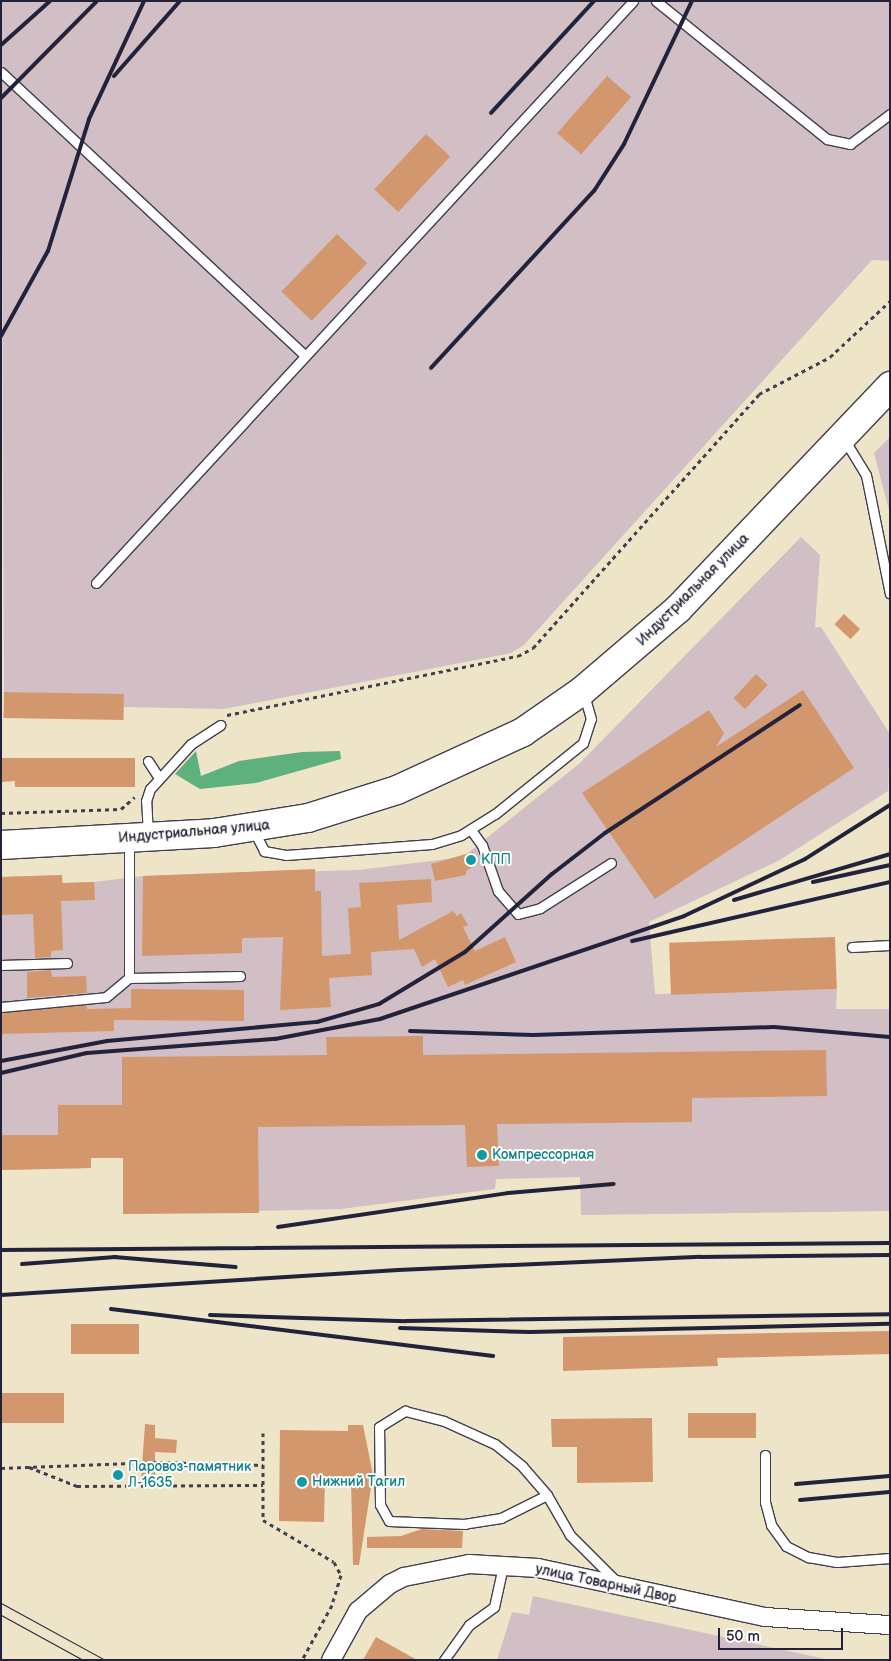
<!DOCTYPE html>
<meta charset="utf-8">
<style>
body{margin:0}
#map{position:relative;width:891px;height:1661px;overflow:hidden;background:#eee5c8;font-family:"Balsamiq Sans",sans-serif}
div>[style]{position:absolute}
.industrial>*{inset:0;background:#d2bec5}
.forest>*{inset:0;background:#5eb07d}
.building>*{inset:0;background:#d3976d;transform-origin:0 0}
.path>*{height:3px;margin-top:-1.5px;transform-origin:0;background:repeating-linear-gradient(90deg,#413f50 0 4px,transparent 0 8px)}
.roads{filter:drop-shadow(1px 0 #413f50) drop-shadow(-1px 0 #413f50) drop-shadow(0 1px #413f50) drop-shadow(0 -1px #413f50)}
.lane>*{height:9px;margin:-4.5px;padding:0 4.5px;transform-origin:4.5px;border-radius:4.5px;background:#fff}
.street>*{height:18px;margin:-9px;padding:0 9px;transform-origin:9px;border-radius:9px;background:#fff}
.primary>*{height:28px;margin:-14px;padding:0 14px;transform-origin:14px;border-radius:14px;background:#fff}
.tram>*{height:1px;margin:-0.5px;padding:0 0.5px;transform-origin:0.5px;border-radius:0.5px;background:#22223b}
.rail>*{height:4px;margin:-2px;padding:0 2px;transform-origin:2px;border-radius:2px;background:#22223b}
.dots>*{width:14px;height:14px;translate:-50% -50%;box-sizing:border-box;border:2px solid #fdfcf7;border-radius:50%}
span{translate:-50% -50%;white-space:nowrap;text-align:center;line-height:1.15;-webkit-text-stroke:4px #fdfcf7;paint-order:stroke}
.street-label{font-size:14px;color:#22223b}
.culture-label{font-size:14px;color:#0d838f}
.left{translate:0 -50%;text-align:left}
.frame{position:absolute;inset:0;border:2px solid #22223b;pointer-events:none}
.scale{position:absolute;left:718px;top:1628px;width:125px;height:22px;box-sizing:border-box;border:2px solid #22223b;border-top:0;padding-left:6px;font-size:15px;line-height:18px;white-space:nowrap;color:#22223b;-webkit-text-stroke:4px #fdfcf7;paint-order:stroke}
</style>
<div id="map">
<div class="industrial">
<div style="clip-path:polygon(1px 1px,890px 1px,890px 261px,872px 260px,524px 645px,511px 653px,224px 709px,124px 707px,124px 695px,4px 692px)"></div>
<div style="clip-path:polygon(890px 437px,890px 514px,874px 453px)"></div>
<div style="clip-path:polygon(801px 537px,820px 555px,815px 627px,821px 627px,890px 734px,888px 791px,778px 861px,649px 922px,655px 994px,837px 989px,836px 1009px,890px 1009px,890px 1211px,581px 1215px,580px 1177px,496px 1179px,495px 1189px,341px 1209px,123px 1214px,123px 1158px,91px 1158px,91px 1168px,1px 1170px,1px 877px,62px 875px,63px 883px,94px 882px,143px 876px,358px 870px,463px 857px,580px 763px)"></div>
<div style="clip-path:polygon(533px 1596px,830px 1660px,497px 1660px,512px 1612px,529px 1615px)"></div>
</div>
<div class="forest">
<div style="clip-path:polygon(196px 751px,201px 776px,239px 761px,302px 752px,340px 751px,341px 759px,256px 783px,200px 789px,175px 774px)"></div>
</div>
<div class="building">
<div style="left:607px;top:76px;width:32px;height:76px;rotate:41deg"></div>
<div style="left:426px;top:134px;width:33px;height:76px;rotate:43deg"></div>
<div style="left:337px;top:234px;width:42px;height:80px;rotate:44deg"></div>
<div style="left:844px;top:614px;width:22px;height:14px;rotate:43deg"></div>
<div style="left:756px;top:674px;width:16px;height:33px;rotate:43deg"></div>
<div style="clip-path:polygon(803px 690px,854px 768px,655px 899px,582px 793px,709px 710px,724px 733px,716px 747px)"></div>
<div style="left:4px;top:692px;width:120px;height:26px;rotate:1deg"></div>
<div style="clip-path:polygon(1px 758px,135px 758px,135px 787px,15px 787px,15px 781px,1px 782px)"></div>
<div style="clip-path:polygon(473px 852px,479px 863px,466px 871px,466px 875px,435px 881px,431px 864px)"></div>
<div style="clip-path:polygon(315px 869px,315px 891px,321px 891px,322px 956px,351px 954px,348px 908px,361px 907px,359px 883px,431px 879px,432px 902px,397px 905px,399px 940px,453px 911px,457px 916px,461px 913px,468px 925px,463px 927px,475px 951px,505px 937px,516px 962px,465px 985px,463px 980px,448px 987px,435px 959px,422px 967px,414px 949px,371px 952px,372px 975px,329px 978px,331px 1007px,280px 1010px,283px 937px,242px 938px,242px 953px,142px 956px,143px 876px)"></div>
<div style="clip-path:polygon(62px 875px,62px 883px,94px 882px,95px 900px,61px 901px,63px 950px,51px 951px,51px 957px,35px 958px,33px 914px,1px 915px,1px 877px)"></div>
<div style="left:835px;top:937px;width:52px;height:166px;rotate:88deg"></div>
<div style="clip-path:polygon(51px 970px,52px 977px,86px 976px,87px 993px,27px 998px,27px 972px)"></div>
<div style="clip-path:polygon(131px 989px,244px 990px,244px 1021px,114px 1020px,114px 1031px,1px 1034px,1px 1013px,87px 1005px,87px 1009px,131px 1008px)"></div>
<div style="clip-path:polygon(423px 1036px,423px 1055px,826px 1050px,827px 1096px,692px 1098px,692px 1122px,497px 1124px,499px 1166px,467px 1167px,465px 1125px,258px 1127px,259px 1213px,123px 1214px,123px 1158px,91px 1158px,91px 1168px,1px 1170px,1px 1135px,58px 1135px,58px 1105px,122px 1105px,122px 1057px,327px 1055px,326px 1037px)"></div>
<div style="left:139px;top:1324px;width:30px;height:68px;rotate:90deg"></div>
<div style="clip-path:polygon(890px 1331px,890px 1354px,717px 1358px,718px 1366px,563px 1371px,563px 1337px)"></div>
<div style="left:64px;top:1393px;width:30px;height:63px;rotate:90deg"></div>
<div style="left:756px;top:1413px;width:25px;height:68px;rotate:90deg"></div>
<div style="clip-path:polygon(652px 1418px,653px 1482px,577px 1483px,577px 1447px,552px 1447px,551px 1419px)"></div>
<div style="clip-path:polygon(145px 1424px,155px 1425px,155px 1438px,177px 1440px,176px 1453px,155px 1452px,155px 1480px,141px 1480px)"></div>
<div style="clip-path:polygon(348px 1425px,363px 1425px,373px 1475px,359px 1565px,353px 1565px,351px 1480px,325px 1480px,324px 1522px,279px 1521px,280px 1430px,348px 1431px)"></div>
<div style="clip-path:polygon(422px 1529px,463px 1531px,462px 1548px,367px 1548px,367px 1537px,401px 1536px)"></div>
<div style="clip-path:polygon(376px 1637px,417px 1660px,363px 1660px)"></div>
</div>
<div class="path">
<div style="left:227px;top:715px;width:297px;rotate:-11.5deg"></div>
<div style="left:518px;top:656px;width:17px;rotate:-28deg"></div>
<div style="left:533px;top:648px;width:340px;rotate:-48.3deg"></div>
<div style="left:759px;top:394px;width:80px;rotate:-27.5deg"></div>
<div style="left:830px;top:357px;width:82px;rotate:-43deg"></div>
<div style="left:1px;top:813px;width:120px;rotate:-1.9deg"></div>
<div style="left:121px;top:809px;width:18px;rotate:-41deg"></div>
<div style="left:263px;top:1433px;width:87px;rotate:90deg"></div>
<div style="left:263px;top:1520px;width:82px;rotate:30.6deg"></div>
<div style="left:334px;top:1562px;width:15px;rotate:62deg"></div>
<div style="left:341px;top:1575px;width:31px;rotate:107deg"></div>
<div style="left:332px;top:1605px;width:63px;rotate:118.6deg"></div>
<div style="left:29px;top:1467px;width:52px;rotate:21.6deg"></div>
<div style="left:77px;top:1486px;width:186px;rotate:-0.3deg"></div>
<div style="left:1px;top:1468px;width:157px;rotate:-2.2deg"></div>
<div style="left:158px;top:1462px;width:105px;rotate:1.6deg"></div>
</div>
<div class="roads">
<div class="lane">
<div style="left:656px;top:1px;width:220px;rotate:38.9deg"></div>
<div style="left:827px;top:139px;width:24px;rotate:12deg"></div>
<div style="left:850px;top:144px;width:50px;rotate:-36.9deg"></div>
<div style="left:1px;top:72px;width:415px;rotate:43deg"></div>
<div style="left:844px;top:439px;width:42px;rotate:58.6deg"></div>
<div style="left:866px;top:475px;width:121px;rotate:78.6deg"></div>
<div style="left:96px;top:583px;width:792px;rotate:-47.3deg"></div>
<div style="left:148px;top:761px;width:20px;rotate:57deg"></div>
<div style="left:253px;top:829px;width:25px;rotate:63deg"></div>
<div style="left:264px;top:851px;width:22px;rotate:10deg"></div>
<div style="left:286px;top:855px;width:146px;rotate:-4.3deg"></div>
<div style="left:432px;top:844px;width:30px;rotate:-17deg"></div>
<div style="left:461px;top:835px;width:40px;rotate:-32deg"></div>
<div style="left:495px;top:814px;width:113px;rotate:-38.9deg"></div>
<div style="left:583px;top:743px;width:25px;rotate:-72deg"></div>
<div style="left:591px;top:719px;width:26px;rotate:-106deg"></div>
<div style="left:471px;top:830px;width:19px;rotate:54deg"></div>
<div style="left:482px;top:845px;width:49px;rotate:70.8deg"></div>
<div style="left:498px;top:891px;width:30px;rotate:49deg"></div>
<div style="left:518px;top:914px;width:23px;rotate:-15deg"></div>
<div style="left:540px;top:908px;width:84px;rotate:-32.4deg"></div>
<div style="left:148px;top:835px;width:34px;rotate:-93deg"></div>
<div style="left:146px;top:801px;width:13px;rotate:-72deg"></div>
<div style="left:150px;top:789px;width:61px;rotate:-47.7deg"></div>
<div style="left:191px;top:744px;width:35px;rotate:-33deg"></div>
<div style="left:129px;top:841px;width:137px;rotate:90deg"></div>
<div style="left:129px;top:978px;width:111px;rotate:-1deg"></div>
<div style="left:852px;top:947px;width:38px;rotate:-3deg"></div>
<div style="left:1px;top:965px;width:66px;rotate:-1.7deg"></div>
<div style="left:1px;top:1007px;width:105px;rotate:-5.4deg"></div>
<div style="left:106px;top:997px;width:30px;rotate:-40deg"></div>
<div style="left:765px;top:1455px;width:47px;rotate:90deg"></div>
<div style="left:765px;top:1502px;width:24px;rotate:75deg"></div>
<div style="left:771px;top:1525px;width:26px;rotate:54deg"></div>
<div style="left:786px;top:1546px;width:25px;rotate:27deg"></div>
<div style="left:808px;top:1557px;width:29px;rotate:10deg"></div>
<div style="left:837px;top:1562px;width:53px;rotate:-4.3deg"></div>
<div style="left:547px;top:1495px;width:51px;rotate:153.4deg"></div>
<div style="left:501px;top:1518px;width:36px;rotate:171deg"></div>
<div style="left:465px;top:1524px;width:76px;rotate:-177.7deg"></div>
<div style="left:389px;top:1521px;width:18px;rotate:-119deg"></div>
<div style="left:380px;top:1505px;width:78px;rotate:-90.7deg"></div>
<div style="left:379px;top:1427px;width:31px;rotate:-32deg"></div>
<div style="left:405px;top:1411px;width:40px;rotate:14.4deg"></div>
<div style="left:444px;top:1421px;width:56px;rotate:24.3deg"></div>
<div style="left:495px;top:1444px;width:35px;rotate:39deg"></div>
<div style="left:522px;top:1466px;width:38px;rotate:49deg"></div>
<div style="left:547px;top:1495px;width:46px;rotate:60.1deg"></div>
<div style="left:570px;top:1535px;width:64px;rotate:45deg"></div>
<div style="left:444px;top:1660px;width:43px;rotate:-54.5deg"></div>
<div style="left:469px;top:1625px;width:31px;rotate:-36deg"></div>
<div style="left:494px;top:1607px;width:42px;rotate:-77.6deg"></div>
</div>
<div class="street">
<div style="left:331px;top:1660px;width:56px;rotate:-61.1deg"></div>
<div style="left:358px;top:1611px;width:42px;rotate:-40.2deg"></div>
<div style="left:390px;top:1584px;width:16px;rotate:-27deg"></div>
<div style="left:404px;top:1577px;width:66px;rotate:-11.3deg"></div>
<div style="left:469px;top:1564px;width:69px;rotate:3.3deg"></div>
<div style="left:538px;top:1568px;width:232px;rotate:12.2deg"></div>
<div style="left:765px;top:1617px;width:125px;rotate:3.7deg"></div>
</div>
<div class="primary">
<div style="left:1px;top:845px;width:213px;rotate:-3.2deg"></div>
<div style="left:214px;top:833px;width:95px;rotate:-9.1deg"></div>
<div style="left:308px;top:818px;width:93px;rotate:-17.5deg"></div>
<div style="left:397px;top:790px;width:139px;rotate:-24.7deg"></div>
<div style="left:523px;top:732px;width:72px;rotate:-34.8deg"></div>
<div style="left:582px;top:691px;width:126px;rotate:-40.5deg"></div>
<div style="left:678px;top:609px;width:308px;rotate:-46.4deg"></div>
</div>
</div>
<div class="tram">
<div style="left:1px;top:1603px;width:119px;rotate:28.7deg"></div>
<div style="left:1px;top:1615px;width:94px;rotate:28.8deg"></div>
</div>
<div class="rail">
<div style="left:1px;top:45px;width:66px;rotate:-41.9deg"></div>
<div style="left:114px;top:76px;width:100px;rotate:-48.7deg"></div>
<div style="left:1px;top:98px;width:136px;rotate:-45.3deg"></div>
<div style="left:491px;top:113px;width:152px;rotate:-47.4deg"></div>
<div style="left:1px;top:336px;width:97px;rotate:-61.1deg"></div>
<div style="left:48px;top:251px;width:138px;rotate:-72.7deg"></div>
<div style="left:89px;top:119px;width:130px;rotate:-65deg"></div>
<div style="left:431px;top:368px;width:241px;rotate:-47.4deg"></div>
<div style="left:594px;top:191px;width:56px;rotate:-57.4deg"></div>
<div style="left:624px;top:144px;width:158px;rotate:-64.6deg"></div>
<div style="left:813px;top:882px;width:79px;rotate:-12.4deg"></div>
<div style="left:734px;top:900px;width:163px;rotate:-16.4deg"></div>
<div style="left:632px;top:941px;width:265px;rotate:-12.9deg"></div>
<div style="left:410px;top:1031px;width:123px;rotate:1.9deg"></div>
<div style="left:533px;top:1035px;width:241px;rotate:-1.9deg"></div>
<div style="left:774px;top:1027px;width:116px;rotate:4.9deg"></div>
<div style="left:1px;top:1061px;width:108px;rotate:-10.7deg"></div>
<div style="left:107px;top:1041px;width:211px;rotate:-5.2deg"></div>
<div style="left:317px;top:1022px;width:65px;rotate:-16.2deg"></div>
<div style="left:379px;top:1004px;width:100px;rotate:-31.2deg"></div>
<div style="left:465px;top:952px;width:117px;rotate:-41.9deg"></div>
<div style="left:552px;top:874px;width:67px;rotate:-37.7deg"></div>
<div style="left:605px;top:833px;width:233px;rotate:-33.3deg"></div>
<div style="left:1px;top:1073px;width:88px;rotate:-13.1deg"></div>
<div style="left:87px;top:1053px;width:189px;rotate:-4.3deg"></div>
<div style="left:275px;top:1039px;width:107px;rotate:-10.8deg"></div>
<div style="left:380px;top:1019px;width:321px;rotate:-18.7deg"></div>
<div style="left:684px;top:916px;width:134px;rotate:-25.2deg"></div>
<div style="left:805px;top:859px;width:101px;rotate:-32.4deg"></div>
<div style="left:278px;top:1227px;width:232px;rotate:-8.4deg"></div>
<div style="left:508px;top:1193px;width:106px;rotate:-4.9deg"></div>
<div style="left:1px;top:1250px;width:889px;rotate:-0.45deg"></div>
<div style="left:114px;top:1257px;width:122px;rotate:4.7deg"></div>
<div style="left:22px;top:1264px;width:94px;rotate:-4.3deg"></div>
<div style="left:1px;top:1295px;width:398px;rotate:-3.6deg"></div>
<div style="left:398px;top:1270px;width:303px;rotate:-2.5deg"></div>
<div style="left:701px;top:1257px;width:189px;rotate:-0.6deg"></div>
<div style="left:111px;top:1309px;width:385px;rotate:7deg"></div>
<div style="left:210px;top:1315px;width:196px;rotate:1.8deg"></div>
<div style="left:406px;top:1321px;width:484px;rotate:-0.8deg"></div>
<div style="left:400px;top:1328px;width:130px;rotate:1.8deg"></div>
<div style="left:530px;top:1332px;width:360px;rotate:-1.3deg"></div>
<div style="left:796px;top:1484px;width:94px;rotate:-4.9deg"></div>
<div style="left:800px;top:1500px;width:90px;rotate:-5.1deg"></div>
</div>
<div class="dots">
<div style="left:471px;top:860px;background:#0f9aa8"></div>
<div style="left:482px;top:1155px;background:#0f9aa8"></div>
<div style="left:118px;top:1475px;background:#0f9aa8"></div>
<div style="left:302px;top:1482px;background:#0f9aa8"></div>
</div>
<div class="street-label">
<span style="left:693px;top:590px;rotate:-45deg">Индустриальная улица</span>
<span style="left:194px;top:832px;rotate:-5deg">Индустриальная улица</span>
<span style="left:606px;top:1584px;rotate:12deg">улица Товарный Двор</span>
</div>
<div class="culture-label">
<span class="left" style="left:481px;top:860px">КПП</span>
<span class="left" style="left:492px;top:1155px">Компрессорная</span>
<span class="left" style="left:128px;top:1475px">Паровоз-памятник<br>Л-1635</span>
<span class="left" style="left:312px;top:1482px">Нижний Тагил</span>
</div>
<div class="frame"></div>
<div class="scale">50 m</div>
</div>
